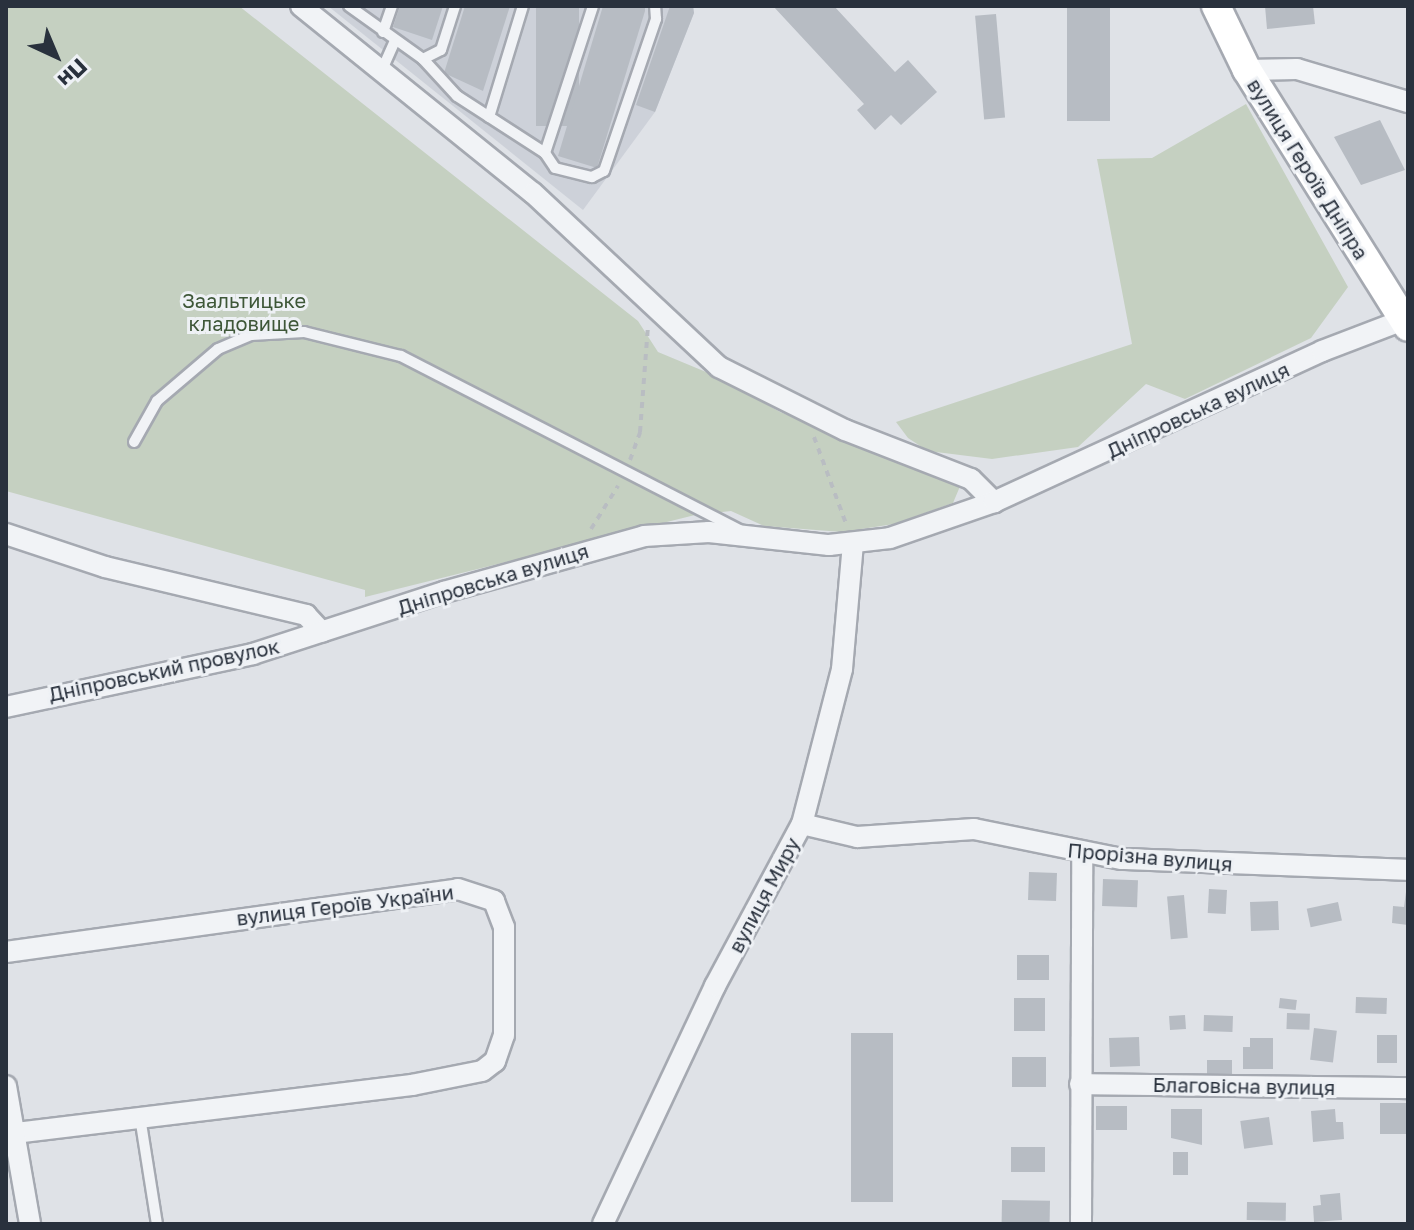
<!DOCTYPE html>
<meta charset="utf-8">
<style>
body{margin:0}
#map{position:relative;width:1414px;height:1230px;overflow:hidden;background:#dfe2e7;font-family:"Golos Text",sans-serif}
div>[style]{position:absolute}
.built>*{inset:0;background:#cdd1d9}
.green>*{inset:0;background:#c5d0c1}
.building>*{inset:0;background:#b7bcc3;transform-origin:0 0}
.path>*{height:4px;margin-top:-2px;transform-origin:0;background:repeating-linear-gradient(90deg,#b9bdc2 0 6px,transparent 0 12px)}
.roads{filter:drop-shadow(2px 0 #a5a9b1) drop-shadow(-2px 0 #a5a9b1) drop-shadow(0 2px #a5a9b1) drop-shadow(0 -2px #a5a9b1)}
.lane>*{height:10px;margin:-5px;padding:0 5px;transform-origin:5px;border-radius:5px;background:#f1f3f6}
.street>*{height:20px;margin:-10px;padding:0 10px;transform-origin:10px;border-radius:10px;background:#f1f3f6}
.secondary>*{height:28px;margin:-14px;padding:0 14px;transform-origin:14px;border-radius:14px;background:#fff}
span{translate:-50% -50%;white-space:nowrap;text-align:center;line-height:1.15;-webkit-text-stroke:6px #eef1f5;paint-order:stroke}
.street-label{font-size:20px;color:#29313d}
.park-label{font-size:20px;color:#3e5738}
.frame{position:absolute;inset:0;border:8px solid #29313d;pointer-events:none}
.north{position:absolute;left:16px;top:16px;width:80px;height:80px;-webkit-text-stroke:6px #eef1f5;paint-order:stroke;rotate:136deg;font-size:22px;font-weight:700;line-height:32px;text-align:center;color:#29313d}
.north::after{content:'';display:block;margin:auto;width:28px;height:36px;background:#29313d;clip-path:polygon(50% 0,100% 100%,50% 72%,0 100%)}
</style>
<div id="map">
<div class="built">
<div style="clip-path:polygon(328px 6px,693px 6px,694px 13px,655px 112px,583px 210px)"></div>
</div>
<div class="green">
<div style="clip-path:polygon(6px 6px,239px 6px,638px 321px,658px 352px,718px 377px,780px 412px,961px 484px,953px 503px,894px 524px,842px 532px,764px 526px,731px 511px,695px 515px,365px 597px,365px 590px,6px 491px)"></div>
<div style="clip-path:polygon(1246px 104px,1348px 287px,1311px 338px,1185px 399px,1146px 384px,1078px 447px,992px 459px,928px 451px,908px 438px,896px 422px,1132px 344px,1097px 159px,1152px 158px)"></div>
</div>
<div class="building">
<div style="clip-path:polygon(400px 6px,443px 6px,432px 40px,393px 27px)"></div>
<div style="clip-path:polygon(465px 6px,510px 6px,483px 91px,444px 73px)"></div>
<div style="left:536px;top:6px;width:43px;height:120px"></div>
<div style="clip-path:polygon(603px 6px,645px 6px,645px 11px,597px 168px,558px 156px)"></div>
<div style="clip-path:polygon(670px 6px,693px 6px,694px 13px,655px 112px,636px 105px)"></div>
<div style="clip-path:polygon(773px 6px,834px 6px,895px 72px,908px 60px,937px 92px,901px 125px,891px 115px,875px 130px,857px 110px,864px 104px)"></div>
<div style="left:1067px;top:6px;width:43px;height:115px"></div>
<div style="clip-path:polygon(1265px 6px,1313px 6px,1315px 24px,1267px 29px)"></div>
<div style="left:996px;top:14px;width:104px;height:21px;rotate:85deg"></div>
<div style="clip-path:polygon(1380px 120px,1405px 170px,1361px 185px,1334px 137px)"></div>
<div style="left:1029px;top:872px;width:28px;height:28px;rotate:2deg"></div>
<div style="left:1103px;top:879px;width:35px;height:27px;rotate:2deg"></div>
<div style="left:1209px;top:889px;width:18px;height:24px;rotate:3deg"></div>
<div style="clip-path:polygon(1406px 892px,1408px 925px,1392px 923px,1393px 906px,1404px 907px)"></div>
<div style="left:1184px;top:895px;width:43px;height:17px;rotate:85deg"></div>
<div style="left:1278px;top:901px;width:29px;height:28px;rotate:88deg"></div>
<div style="left:1338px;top:902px;width:19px;height:32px;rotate:78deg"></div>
<div style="left:1017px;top:955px;width:32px;height:25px"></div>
<div style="left:1356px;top:997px;width:31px;height:16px;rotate:2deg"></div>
<div style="left:1045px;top:998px;width:33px;height:31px;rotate:90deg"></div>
<div style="left:1280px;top:998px;width:17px;height:10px;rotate:7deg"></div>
<div style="left:1287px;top:1013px;width:23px;height:16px;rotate:2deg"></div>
<div style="left:1185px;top:1015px;width:14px;height:16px;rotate:86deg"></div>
<div style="left:1204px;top:1015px;width:29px;height:16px;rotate:2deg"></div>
<div style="left:1314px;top:1028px;width:23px;height:32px;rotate:7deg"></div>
<div style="left:851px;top:1033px;width:42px;height:169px"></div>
<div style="left:1377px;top:1035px;width:20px;height:28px"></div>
<div style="left:1139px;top:1037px;width:29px;height:30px;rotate:88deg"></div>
<div style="clip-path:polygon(1250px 1038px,1273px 1038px,1273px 1069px,1243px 1069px,1243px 1047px,1250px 1047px)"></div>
<div style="left:1012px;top:1057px;width:34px;height:30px"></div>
<div style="left:1207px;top:1060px;width:25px;height:14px"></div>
<div style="left:1408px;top:1103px;width:31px;height:28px;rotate:90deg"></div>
<div style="left:1096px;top:1106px;width:31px;height:24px"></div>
<div style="clip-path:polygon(1171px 1109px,1202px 1109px,1202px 1145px,1171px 1138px)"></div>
<div style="clip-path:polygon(1335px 1109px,1336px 1122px,1343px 1122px,1344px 1139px,1313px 1142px,1311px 1111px)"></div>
<div style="left:1269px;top:1117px;width:28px;height:29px;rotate:82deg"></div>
<div style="left:1011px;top:1147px;width:34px;height:25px"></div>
<div style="left:1173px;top:1152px;width:15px;height:23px"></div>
<div style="clip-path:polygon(1340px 1193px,1342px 1220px,1314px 1222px,1313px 1206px,1321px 1205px,1320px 1195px)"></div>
<div style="left:1002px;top:1200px;width:48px;height:24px;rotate:1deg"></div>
<div style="left:1247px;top:1202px;width:39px;height:18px;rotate:1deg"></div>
</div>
<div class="path">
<div style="left:814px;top:437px;width:95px;rotate:69.7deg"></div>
<div style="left:630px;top:460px;width:30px;rotate:-70deg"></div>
<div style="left:640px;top:432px;width:106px;rotate:-85.7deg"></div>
<div style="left:591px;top:529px;width:51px;rotate:-57.9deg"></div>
</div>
<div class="roads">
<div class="lane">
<div style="left:349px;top:6px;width:91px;rotate:35.6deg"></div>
<div style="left:423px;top:59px;width:20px;rotate:-27deg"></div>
<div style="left:441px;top:50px;width:46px;rotate:-72.3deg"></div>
<div style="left:383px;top:32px;width:28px;rotate:-71deg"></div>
<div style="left:423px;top:59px;width:50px;rotate:47.4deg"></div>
<div style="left:457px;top:96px;width:105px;rotate:32.9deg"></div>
<div style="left:545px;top:153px;width:18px;rotate:56deg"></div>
<div style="left:555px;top:168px;width:38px;rotate:14deg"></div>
<div style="left:592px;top:177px;width:13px;rotate:-27deg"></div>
<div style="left:604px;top:171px;width:161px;rotate:-71.1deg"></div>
<div style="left:656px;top:19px;width:13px;rotate:-94deg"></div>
<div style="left:381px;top:72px;width:34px;rotate:-66deg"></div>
<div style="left:489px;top:117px;width:116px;rotate:-73deg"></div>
<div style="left:545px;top:153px;width:155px;rotate:-71.9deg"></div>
<div style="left:134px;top:442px;width:47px;rotate:-60.7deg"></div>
<div style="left:157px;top:401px;width:80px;rotate:-40.4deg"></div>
<div style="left:218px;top:349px;width:36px;rotate:-23deg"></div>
<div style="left:251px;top:335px;width:53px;rotate:-3.2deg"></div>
<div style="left:304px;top:332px;width:100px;rotate:13.9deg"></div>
<div style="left:401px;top:356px;width:380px;rotate:27.2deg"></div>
<div style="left:140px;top:1117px;width:108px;rotate:81deg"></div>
</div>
<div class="street">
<div style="left:301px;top:6px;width:298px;rotate:38.9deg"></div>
<div style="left:533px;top:193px;width:255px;rotate:43.1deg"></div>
<div style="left:719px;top:367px;width:141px;rotate:26.6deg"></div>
<div style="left:845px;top:430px;width:135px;rotate:21.3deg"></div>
<div style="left:971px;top:479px;width:33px;rotate:45deg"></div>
<div style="left:1247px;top:70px;width:50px;rotate:-1.1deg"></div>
<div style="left:1297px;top:69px;width:116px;rotate:16.6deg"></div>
<div style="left:6px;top:534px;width:104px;rotate:18.4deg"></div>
<div style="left:105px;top:567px;width:207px;rotate:13.4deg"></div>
<div style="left:306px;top:615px;width:23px;rotate:47deg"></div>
<div style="left:6px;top:707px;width:253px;rotate:-12.1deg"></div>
<div style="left:253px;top:654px;width:201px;rotate:-18deg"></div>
<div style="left:444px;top:592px;width:208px;rotate:-15.6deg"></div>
<div style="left:644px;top:536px;width:65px;rotate:-3.5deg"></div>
<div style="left:709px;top:532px;width:121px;rotate:6.2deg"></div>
<div style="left:829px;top:545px;width:61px;rotate:-6.5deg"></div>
<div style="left:890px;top:538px;width:110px;rotate:-19.1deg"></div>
<div style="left:994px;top:502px;width:361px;rotate:-24.7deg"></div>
<div style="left:1322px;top:351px;width:87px;rotate:-20.9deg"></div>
<div style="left:802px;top:824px;width:57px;rotate:13.3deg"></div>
<div style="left:857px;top:837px;width:117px;rotate:-3.9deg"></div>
<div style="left:974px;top:829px;width:151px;rotate:11.5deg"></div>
<div style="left:1122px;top:859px;width:286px;rotate:2.2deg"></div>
<div style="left:6px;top:952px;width:456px;rotate:-7.9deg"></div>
<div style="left:458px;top:889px;width:38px;rotate:18deg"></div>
<div style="left:494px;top:901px;width:28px;rotate:69deg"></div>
<div style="left:504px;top:927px;width:108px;rotate:90deg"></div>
<div style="left:504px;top:1035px;width:28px;rotate:109deg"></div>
<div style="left:495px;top:1061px;width:16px;rotate:142deg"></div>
<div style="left:482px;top:1071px;width:71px;rotate:168.7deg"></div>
<div style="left:412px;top:1085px;width:401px;rotate:173.1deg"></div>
<div style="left:1080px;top:1084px;width:328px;rotate:0.7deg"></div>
<div style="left:6px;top:1086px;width:140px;rotate:80.1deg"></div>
<div style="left:603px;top:1224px;width:263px;rotate:-64.8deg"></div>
<div style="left:715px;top:986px;width:184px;rotate:-61.8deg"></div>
<div style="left:802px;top:824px;width:160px;rotate:-75.5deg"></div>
<div style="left:842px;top:669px;width:126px;rotate:-85deg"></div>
<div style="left:1081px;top:1224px;width:370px;rotate:-89.8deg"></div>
</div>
<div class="secondary">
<div style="left:1216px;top:6px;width:71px;rotate:64.2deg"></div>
<div style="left:1247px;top:70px;width:303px;rotate:57.9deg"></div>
</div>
</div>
<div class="street-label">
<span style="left:1308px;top:169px;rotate:58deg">вулиця Героїв Дніпра</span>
<span style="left:1198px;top:410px;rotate:-25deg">Дніпровська вулиця</span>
<span style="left:493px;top:579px;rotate:-17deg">Дніпровська вулиця</span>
<span style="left:164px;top:670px;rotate:-12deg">Дніпровський провулок</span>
<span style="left:1150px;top:857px;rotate:5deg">Прорізна вулиця</span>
<span style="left:764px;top:895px;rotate:-62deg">вулиця Миру</span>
<span style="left:345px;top:905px;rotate:-7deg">вулиця Героїв України</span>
<span style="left:1244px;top:1086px;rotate:1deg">Благовісна вулиця</span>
</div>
<div class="park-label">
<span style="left:244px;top:312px">Заальтицьке<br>кладовище</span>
</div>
<div class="frame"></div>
<div class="north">Пн</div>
</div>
